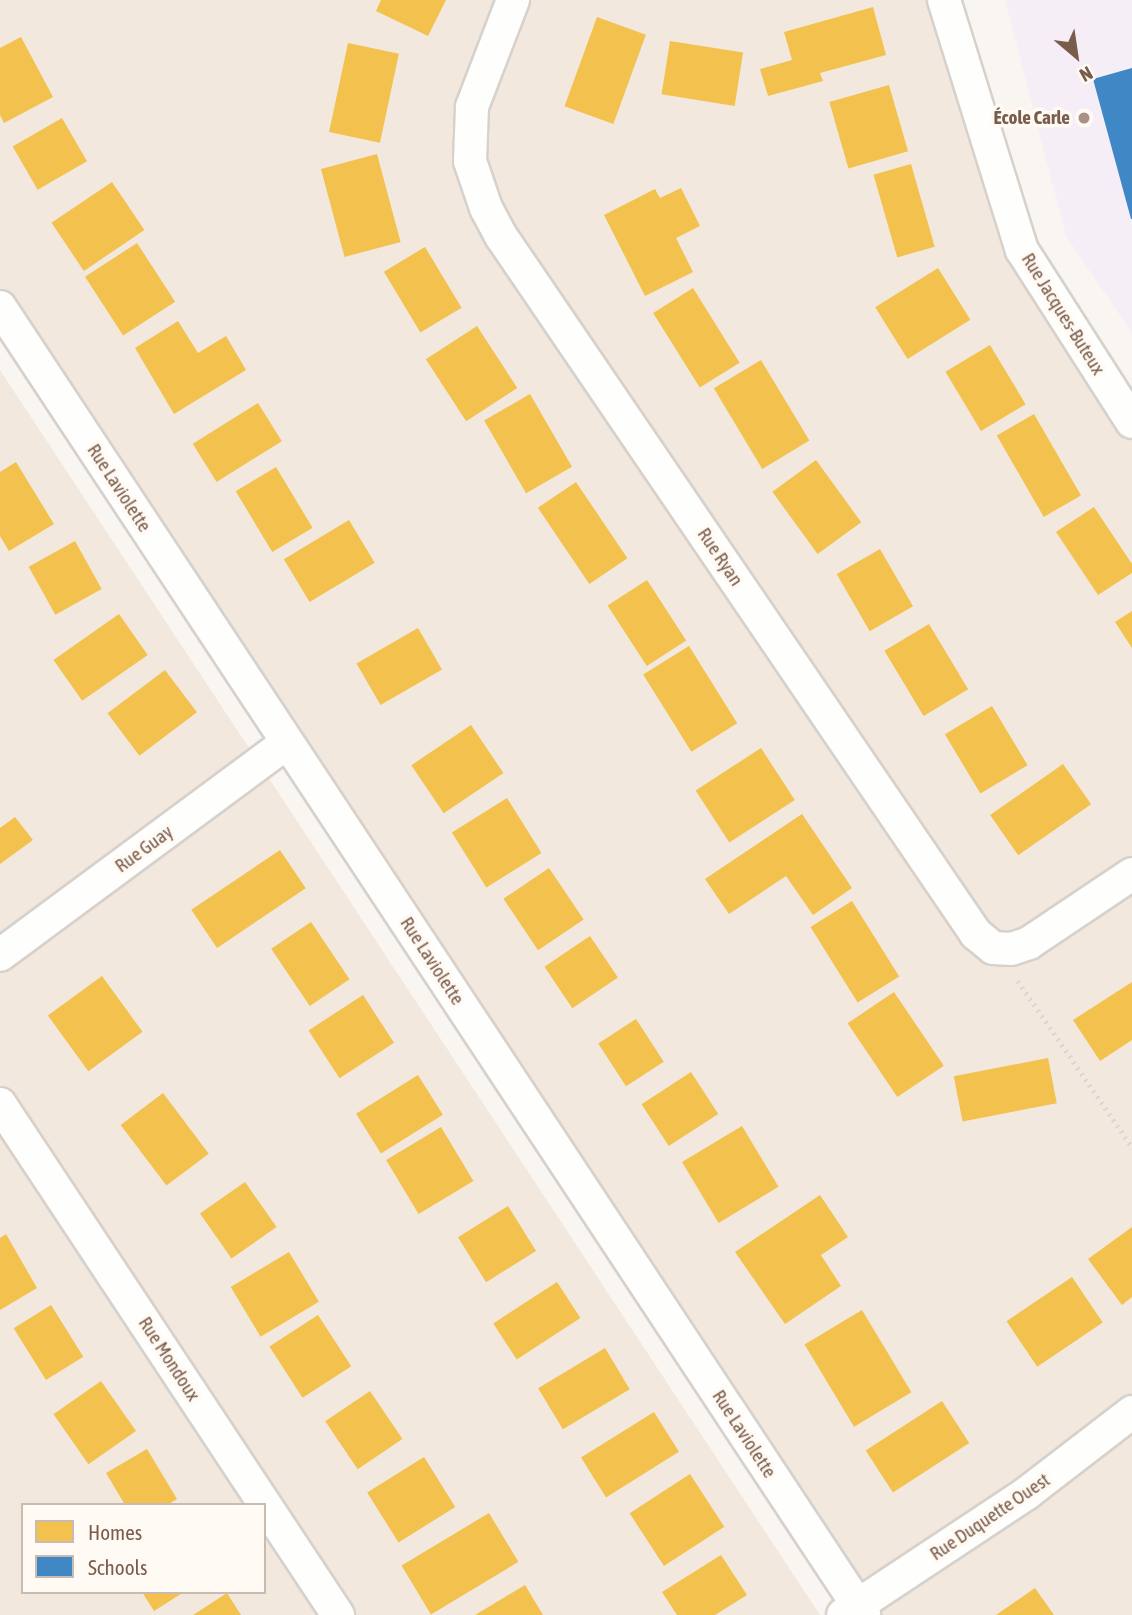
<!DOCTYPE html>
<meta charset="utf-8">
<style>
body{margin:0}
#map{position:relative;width:1132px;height:1615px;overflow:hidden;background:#f9f5f0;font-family:"Asap Condensed",sans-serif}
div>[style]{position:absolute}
.residential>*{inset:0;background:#f2e8de}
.education>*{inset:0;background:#f6eef6}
.homes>*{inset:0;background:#f2c14e;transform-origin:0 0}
.schools>*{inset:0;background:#3f88c5}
.path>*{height:4.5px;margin-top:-2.25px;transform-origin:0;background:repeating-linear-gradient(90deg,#dcd5d0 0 2px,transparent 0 7px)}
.roads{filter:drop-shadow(2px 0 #d7d1cb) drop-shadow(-2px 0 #d7d1cb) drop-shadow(0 2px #d7d1cb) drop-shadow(0 -2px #d7d1cb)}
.minor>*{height:32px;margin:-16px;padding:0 16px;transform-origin:16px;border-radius:16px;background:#fefefd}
.dots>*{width:19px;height:19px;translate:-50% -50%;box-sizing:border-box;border:4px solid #fffaf3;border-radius:50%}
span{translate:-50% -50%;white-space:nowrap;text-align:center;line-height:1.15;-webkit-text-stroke:7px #fffaf3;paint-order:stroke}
.poi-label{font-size:19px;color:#7a5c4d;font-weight:700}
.right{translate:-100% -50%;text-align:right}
.street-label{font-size:19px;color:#7a5c4d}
.legend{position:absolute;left:21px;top:1503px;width:245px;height:91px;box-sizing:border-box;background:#fffaf3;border:2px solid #cabbb1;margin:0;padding:9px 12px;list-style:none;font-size:21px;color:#7a5c4d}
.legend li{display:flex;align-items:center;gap:14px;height:35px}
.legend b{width:35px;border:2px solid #cabbb1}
.north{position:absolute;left:1041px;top:21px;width:70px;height:70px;-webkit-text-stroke:5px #fffaf3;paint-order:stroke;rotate:151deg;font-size:19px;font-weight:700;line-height:28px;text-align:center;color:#7a5c4d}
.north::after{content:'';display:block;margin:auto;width:24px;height:32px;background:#7a5c4d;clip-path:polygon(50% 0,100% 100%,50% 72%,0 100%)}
</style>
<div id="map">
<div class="residential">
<div style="clip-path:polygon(0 0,945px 0,1011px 221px,1132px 422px,1132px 1615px,864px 1615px,0 307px)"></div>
<div style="clip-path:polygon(evenodd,0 370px,820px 1615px,0 1615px,0 370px,23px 1505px,264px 1505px,264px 1592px,23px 1592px,23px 1505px)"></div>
</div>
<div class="education">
<div style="clip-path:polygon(1005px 0,1132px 0,1132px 333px,1066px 236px)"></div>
</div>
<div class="homes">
<div style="clip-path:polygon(381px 0,446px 0,428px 36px,376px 11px)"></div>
<div style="clip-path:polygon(873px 7px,886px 55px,820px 73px,823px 81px,768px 96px,760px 69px,792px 60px,784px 32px)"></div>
<div style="left:597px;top:17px;width:52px;height:95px;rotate:20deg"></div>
<div style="clip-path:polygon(21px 37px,53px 97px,4px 123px,0 115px,0 48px)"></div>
<div style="left:670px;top:41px;width:74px;height:54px;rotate:9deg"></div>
<div style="left:348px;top:43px;width:52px;height:91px;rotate:12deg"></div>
<div style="left:889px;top:85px;width:69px;height:62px;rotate:74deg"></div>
<div style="left:62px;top:118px;width:50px;height:57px;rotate:60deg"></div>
<div style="left:377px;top:154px;width:91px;height:58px;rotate:75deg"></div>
<div style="left:911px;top:164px;width:86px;height:39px;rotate:74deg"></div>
<div style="left:112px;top:182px;width:58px;height:73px;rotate:56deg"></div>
<div style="clip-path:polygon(681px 188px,700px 226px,676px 238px,693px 272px,645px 296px,604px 215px,655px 189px,660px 198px)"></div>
<div style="left:137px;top:243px;width:70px;height:62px;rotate:57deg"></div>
<div style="left:425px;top:247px;width:71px;height:48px;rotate:59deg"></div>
<div style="left:938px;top:268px;width:61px;height:74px;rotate:58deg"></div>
<div style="left:693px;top:288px;width:88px;height:47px;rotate:58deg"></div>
<div style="clip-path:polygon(178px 321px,198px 353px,226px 336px,246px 370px,174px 414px,135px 348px)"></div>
<div style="left:477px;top:326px;width:74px;height:61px;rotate:57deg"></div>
<div style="left:990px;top:345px;width:69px;height:52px;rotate:59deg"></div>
<div style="left:761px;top:360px;width:94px;height:55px;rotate:59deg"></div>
<div style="left:530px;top:394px;width:84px;height:53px;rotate:60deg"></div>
<div style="left:258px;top:403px;width:45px;height:77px;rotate:58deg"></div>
<div style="left:1034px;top:414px;width:94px;height:43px;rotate:60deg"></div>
<div style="left:816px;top:460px;width:77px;height:54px;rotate:54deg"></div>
<div style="clip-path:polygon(16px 462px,54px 524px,9px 551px,0 536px,0 472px)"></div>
<div style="left:276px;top:467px;width:71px;height:47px;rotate:59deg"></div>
<div style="left:576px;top:482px;width:92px;height:46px;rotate:56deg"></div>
<div style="clip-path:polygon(1094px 507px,1132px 564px,1132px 573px,1098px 595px,1056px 532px)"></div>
<div style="left:349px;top:520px;width:50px;height:76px;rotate:59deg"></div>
<div style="left:75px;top:541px;width:55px;height:53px;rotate:61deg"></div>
<div style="left:880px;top:549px;width:66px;height:50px;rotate:60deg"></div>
<div style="left:647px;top:580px;width:72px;height:47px;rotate:57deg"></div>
<div style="clip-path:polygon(1132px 611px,1132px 648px,1115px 622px)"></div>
<div style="left:119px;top:614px;width:50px;height:80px;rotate:55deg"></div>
<div style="left:929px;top:624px;width:76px;height:52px;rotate:59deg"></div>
<div style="left:418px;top:628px;width:48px;height:71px;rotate:60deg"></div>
<div style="left:689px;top:646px;width:91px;height:54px;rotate:58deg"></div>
<div style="left:165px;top:670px;width:53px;height:72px;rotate:53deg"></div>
<div style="left:992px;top:706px;width:69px;height:55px;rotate:59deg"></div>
<div style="left:471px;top:725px;width:58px;height:72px;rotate:56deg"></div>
<div style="left:761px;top:748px;width:62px;height:78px;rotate:57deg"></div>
<div style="left:1063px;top:764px;width:49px;height:89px;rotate:55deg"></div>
<div style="left:507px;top:798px;width:65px;height:65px;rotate:58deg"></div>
<div style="clip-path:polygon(802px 814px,852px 888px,813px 915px,786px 876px,729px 914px,705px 879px)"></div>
<div style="clip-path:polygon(15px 817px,33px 840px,0 864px,0 828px)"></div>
<div style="left:280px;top:850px;width:46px;height:107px;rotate:56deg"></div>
<div style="left:549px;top:868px;width:62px;height:55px;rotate:56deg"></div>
<div style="left:852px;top:901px;width:89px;height:49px;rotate:58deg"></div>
<div style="left:311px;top:922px;width:69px;height:48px;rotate:56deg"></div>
<div style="left:590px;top:936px;width:50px;height:55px;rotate:56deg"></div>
<div style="left:102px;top:976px;width:69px;height:67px;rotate:54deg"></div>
<div style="clip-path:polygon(1132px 982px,1132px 1040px,1100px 1061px,1073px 1020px)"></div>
<div style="left:894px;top:992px;width:89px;height:56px;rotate:56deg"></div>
<div style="left:363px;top:995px;width:57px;height:65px;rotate:57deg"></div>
<div style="left:636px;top:1019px;width:51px;height:45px;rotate:57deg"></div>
<div style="left:1048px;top:1058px;width:46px;height:96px;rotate:79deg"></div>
<div style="left:691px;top:1072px;width:50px;height:59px;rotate:57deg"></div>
<div style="left:418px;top:1075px;width:47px;height:73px;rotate:58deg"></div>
<div style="left:163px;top:1093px;width:76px;height:53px;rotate:53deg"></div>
<div style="left:742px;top:1126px;width:71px;height:70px;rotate:59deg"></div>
<div style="left:441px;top:1127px;width:63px;height:64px;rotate:59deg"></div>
<div style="left:245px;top:1182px;width:55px;height:55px;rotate:55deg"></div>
<div style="clip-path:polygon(820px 1195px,848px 1237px,821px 1255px,841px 1286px,785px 1324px,735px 1252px)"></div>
<div style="left:508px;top:1206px;width:53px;height:59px;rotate:58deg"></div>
<div style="clip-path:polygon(1132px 1227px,1132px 1297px,1122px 1305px,1088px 1259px)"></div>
<div style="clip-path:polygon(6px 1234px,37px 1288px,0 1310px,0 1238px)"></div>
<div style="left:289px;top:1252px;width:58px;height:68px;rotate:59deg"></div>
<div style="left:1072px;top:1277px;width:55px;height:79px;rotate:56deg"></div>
<div style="left:557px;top:1282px;width:43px;height:76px;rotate:57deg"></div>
<div style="left:51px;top:1305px;width:61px;height:44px;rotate:58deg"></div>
<div style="left:862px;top:1310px;width:96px;height:67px;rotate:59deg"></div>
<div style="left:318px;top:1315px;width:61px;height:58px;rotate:57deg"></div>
<div style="left:605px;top:1348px;width:48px;height:78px;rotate:59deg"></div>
<div style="left:101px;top:1381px;width:61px;height:58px;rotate:55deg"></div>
<div style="left:370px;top:1391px;width:58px;height:54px;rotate:56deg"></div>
<div style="left:942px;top:1401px;width:50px;height:91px;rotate:57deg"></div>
<div style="left:654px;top:1412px;width:47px;height:86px;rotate:58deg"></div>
<div style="clip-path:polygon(147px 1449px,177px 1499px,167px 1505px,125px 1505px,106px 1473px)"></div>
<div style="left:424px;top:1457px;width:59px;height:67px;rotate:58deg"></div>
<div style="left:690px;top:1474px;width:63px;height:72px;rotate:57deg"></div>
<div style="left:489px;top:1513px;width:57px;height:102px;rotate:59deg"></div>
<div style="clip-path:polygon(721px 1555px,747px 1595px,715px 1615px,677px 1615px,662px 1592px)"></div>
<div style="clip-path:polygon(525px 1585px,543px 1615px,475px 1615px)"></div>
<div style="clip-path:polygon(1035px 1588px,1054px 1615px,996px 1615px)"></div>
<div style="clip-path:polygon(142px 1592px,184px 1592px,154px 1611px)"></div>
<div style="clip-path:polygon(227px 1593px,241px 1615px,193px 1615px)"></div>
</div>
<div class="schools">
<div style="clip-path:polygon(1132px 68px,1132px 219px,1131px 219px,1093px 79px)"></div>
</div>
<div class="path">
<div style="left:1018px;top:981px;width:201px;rotate:55.5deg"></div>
</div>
<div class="roads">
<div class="minor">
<div style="left:513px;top:0;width:115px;rotate:111deg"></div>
<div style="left:472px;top:107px;width:54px;rotate:92.1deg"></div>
<div style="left:470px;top:161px;width:50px;rotate:71.2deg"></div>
<div style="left:486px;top:208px;width:32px;rotate:62deg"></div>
<div style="left:501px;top:236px;width:844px;rotate:55.76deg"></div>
<div style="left:976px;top:934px;width:22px;rotate:39deg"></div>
<div style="left:993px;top:948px;width:18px;rotate:3deg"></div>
<div style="left:1011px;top:949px;width:19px;rotate:-18deg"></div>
<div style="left:1029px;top:943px;width:124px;rotate:-33.8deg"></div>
<div style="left:944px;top:0;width:262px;rotate:72.7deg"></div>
<div style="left:1022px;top:250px;width:204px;rotate:57.4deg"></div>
<div style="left:0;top:307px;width:1568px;rotate:56.55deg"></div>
<div style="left:0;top:955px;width:357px;rotate:-36.5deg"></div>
<div style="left:0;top:1104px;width:613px;rotate:56.52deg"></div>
<div style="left:843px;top:1615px;width:221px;rotate:-33.5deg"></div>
<div style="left:1027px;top:1493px;width:133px;rotate:-37.6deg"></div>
</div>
</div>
<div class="dots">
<div style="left:1084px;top:118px;background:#a69286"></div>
</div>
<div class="poi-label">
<span class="right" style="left:1070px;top:118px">École Carle</span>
</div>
<div class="street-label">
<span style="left:1063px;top:314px;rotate:58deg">Rue Jacques-Buteux</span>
<span style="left:119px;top:488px;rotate:57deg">Rue Laviolette</span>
<span style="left:720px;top:557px;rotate:56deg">Rue Ryan</span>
<span style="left:144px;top:849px;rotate:-36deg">Rue Guay</span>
<span style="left:432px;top:961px;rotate:57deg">Rue Laviolette</span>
<span style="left:169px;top:1359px;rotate:57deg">Rue Mondoux</span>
<span style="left:744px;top:1434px;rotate:57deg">Rue Laviolette</span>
<span style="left:990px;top:1517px;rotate:-34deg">Rue Duquette Ouest</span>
</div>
<ul class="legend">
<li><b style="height:19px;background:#f2c14e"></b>Homes</li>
<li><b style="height:19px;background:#3f88c5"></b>Schools</li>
</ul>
<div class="north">N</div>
</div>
